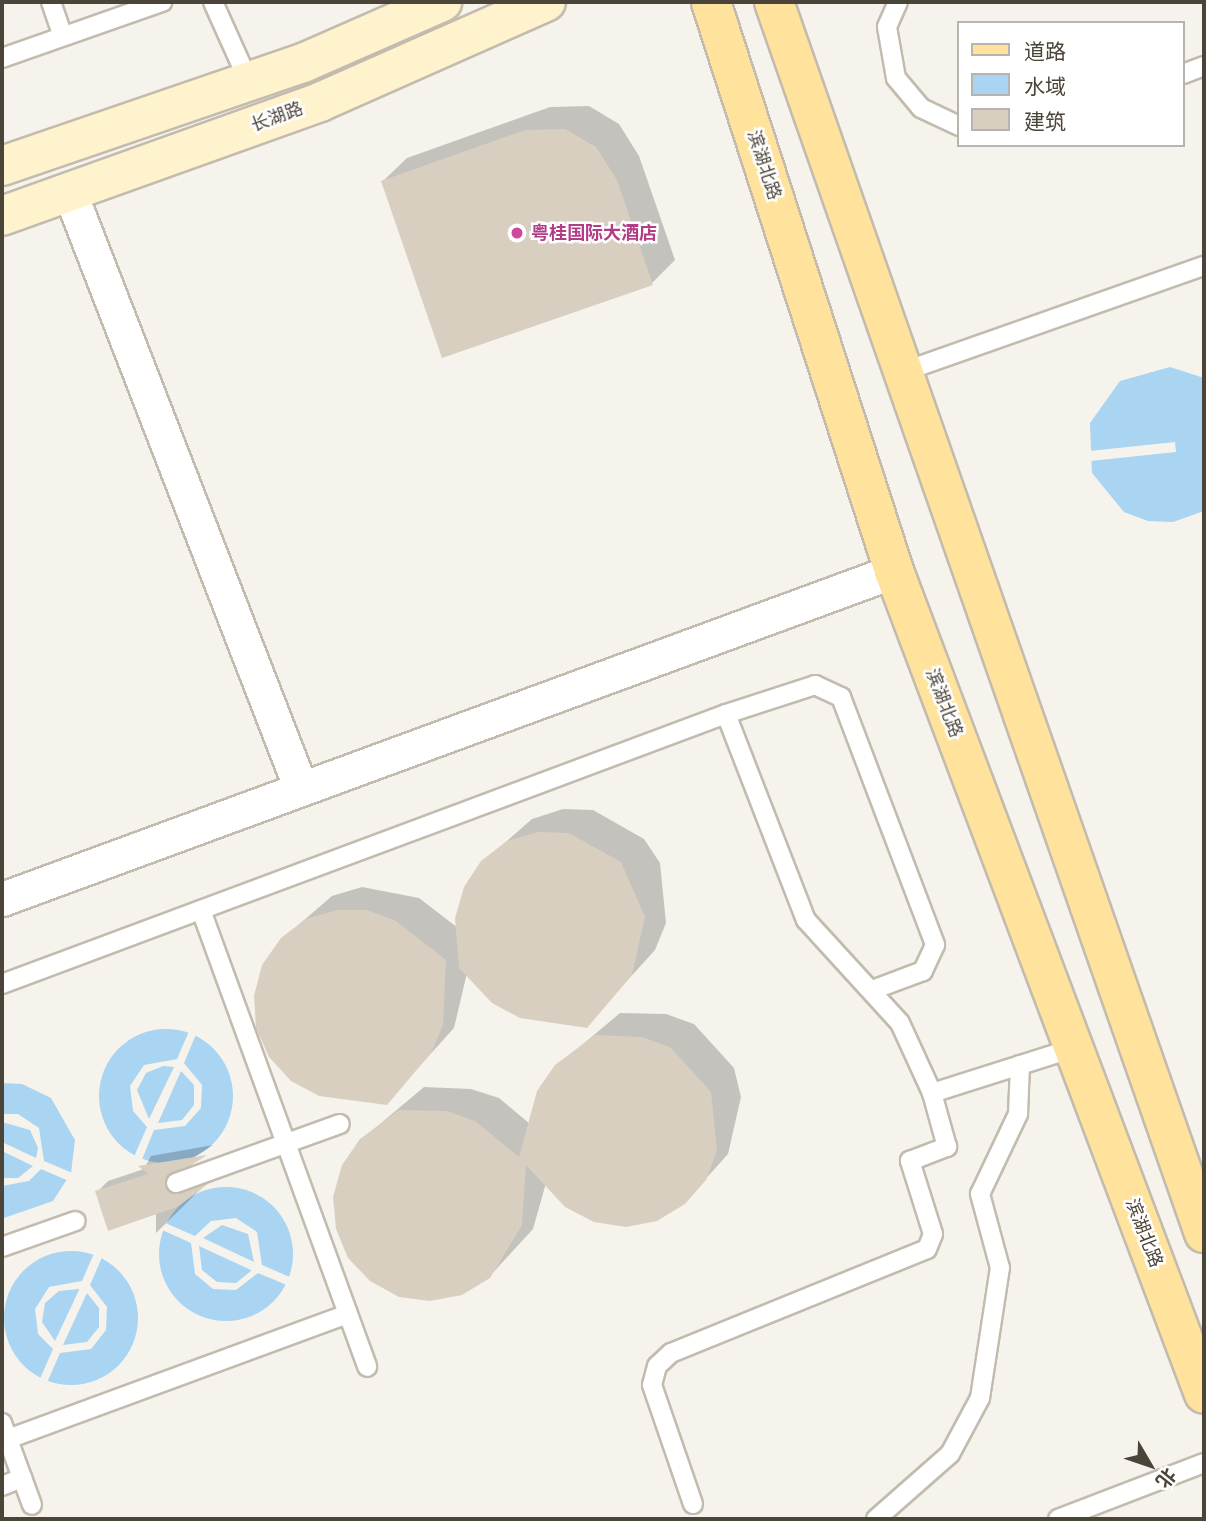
<!DOCTYPE html>
<meta charset="utf-8">
<style>
body{margin:0}
#map{position:relative;width:1206px;height:1521px;overflow:hidden;background:#f6f3ec;font-family:Mulish,"Noto Sans SC",sans-serif}
div>[style]{position:absolute}
.water>*{inset:0;background:#a9d4f2}
.round{border-radius:50%}
.pier>*{inset:0;background:#f6f3ec;transform-origin:0 0}
.shadow>*{inset:0;background:#0003}
.building>*{inset:0;background:#d8cfc1}
.roads{filter:drop-shadow(2px 0 #c2bbae) drop-shadow(-2px 0 #c2bbae) drop-shadow(0 2px #c2bbae) drop-shadow(0 -2px #c2bbae)}
.lane>*{height:18px;margin:-9px;padding:0 9px;transform-origin:9px;border-radius:9px;background:#fff}
.street>*{height:33px;margin:-16.5px;padding:0 16.5px;transform-origin:16.5px;border-radius:16.5px;background:#fff}
.secondary>*{height:38px;margin:-19px;padding:0 19px;transform-origin:19px;border-radius:19px;background:#fff3cd}
.primary>*{height:38px;margin:-19px;padding:0 19px;transform-origin:19px;border-radius:19px;background:#ffe39c}
.dots>*{width:19px;height:19px;translate:-50% -50%;box-sizing:border-box;border:4px solid #fff;border-radius:50%}
span{translate:-50% -50%;white-space:nowrap;text-align:center;line-height:1.15;-webkit-text-stroke:5px #fff;paint-order:stroke}
.street-label{font-size:18px;color:#4b4439}
.hotel-label{font-size:18px;color:#b23c85;font-weight:700}
.left{translate:0 -50%;text-align:left}
.frame{position:absolute;inset:0;border:4px solid #4b4439;pointer-events:none}
.legend{position:absolute;left:957px;top:21px;width:228px;height:126px;box-sizing:border-box;background:#fff;border:2px solid #b7b4b0;margin:0;padding:9px 12px;list-style:none;font-size:21px;color:#4b4439}
.legend li{display:flex;align-items:center;gap:14px;height:35px}
.legend b{width:35px;border:2px solid #b7b4b0}
.north{position:absolute;left:1115px;top:1430px;width:70px;height:70px;-webkit-text-stroke:5px #fff;paint-order:stroke;rotate:129deg;font-size:19px;font-weight:700;line-height:28px;text-align:center;color:#4b4439}
.north::after{content:'';display:block;margin:auto;width:24px;height:32px;background:#4b4439;clip-path:polygon(50% 0,100% 100%,50% 72%,0 100%)}
</style>
<div id="map">
<div class="water">
<div style="clip-path:polygon(1170px 367px,1204px 378px,1204px 511px,1173px 522px,1148px 521px,1124px 512px,1092px 473px,1090px 423px,1120px 381px)"></div>
<div class="round" style="left:99px;top:1029px;width:134px;height:134px"></div>
<div style="clip-path:polygon(2px 1083px,22px 1084px,51px 1098px,75px 1140px,71px 1173px,53px 1201px,4px 1218px)"></div>
<div class="round" style="left:159px;top:1187px;width:134px;height:134px"></div>
<div class="round" style="left:4px;top:1251px;width:134px;height:134px"></div>
</div>
<div class="pier">
<div style="left:1175px;top:442px;width:10px;height:91px;rotate:84deg"></div>
<div style="clip-path:polygon(evenodd,190px 1029px,197px 1032px,184px 1063px,202px 1085px,201px 1108px,185px 1126px,154px 1130px,141px 1162px,133px 1159px,147px 1127px,133px 1111px,130px 1086px,144px 1065px,177px 1059px,190px 1029px,163px 1066px,174px 1067px,149px 1119px,137px 1090px,146px 1073px,163px 1066px,190px 1029px,181px 1071px,194px 1085px,194px 1105px,182px 1120px,158px 1123px,181px 1071px)"></div>
<div style="clip-path:polygon(2px 1114px,18px 1114px,39px 1128px,44px 1161px,75px 1174px,71px 1182px,41px 1169px,29px 1181px,2px 1186px,2px 1178px,18px 1178px,33px 1166px,2px 1151px,2px 1142px,36px 1158px,38px 1148px,30px 1130px,2px 1122px)"></div>
<div style="clip-path:polygon(evenodd,236px 1218px,257px 1232px,262px 1265px,292px 1278px,289px 1286px,258px 1273px,236px 1290px,213px 1289px,195px 1274px,191px 1243px,160px 1229px,163px 1222px,195px 1236px,211px 1221px,236px 1218px,222px 1225px,248px 1234px,254px 1262px,203px 1238px,222px 1225px,236px 1218px,199px 1246px,251px 1270px,251px 1271px,236px 1283px,217px 1282px,202px 1270px,199px 1246px)"></div>
<div style="clip-path:polygon(evenodd,95px 1251px,103px 1255px,90px 1285px,107px 1307px,106px 1330px,91px 1349px,60px 1353px,46px 1385px,39px 1381px,53px 1349px,38px 1334px,35px 1309px,49px 1287px,82px 1281px,95px 1251px,79px 1289px,79px 1290px,55px 1341px,42px 1322px,45px 1303px,59px 1291px,79px 1289px,95px 1251px,87px 1293px,99px 1308px,99px 1327px,87px 1342px,63px 1345px,87px 1293px)"></div>
</div>
<div class="shadow">
<div style="clip-path:polygon(589px 106px,619px 124px,639px 156px,675px 260px,652px 283px,383px 181px,407px 158px,550px 107px)"></div>
<div style="clip-path:polygon(563px 809px,593px 810px,644px 839px,660px 863px,666px 923px,655px 950px,586px 1026px,467px 973px,454px 1028px,386px 1103px,282px 939px,332px 896px,362px 887px,419px 898px,458px 928px,483px 862px,532px 819px)"></div>
<div style="clip-path:polygon(620px 1013px,666px 1014px,694px 1024px,734px 1068px,741px 1097px,728px 1154px,684px 1203px,546px 1183px,533px 1229px,489px 1277px,361px 1140px,424px 1087px,471px 1089px,499px 1098px,530px 1124px,557px 1066px)"></div>
<div style="clip-path:polygon(213px 1145px,176px 1169px,176px 1176px,215px 1175px,156px 1233px,156px 1212px,97px 1192px,108px 1181px,144px 1169px,151px 1156px)"></div>
</div>
<div class="building">
<div style="clip-path:polygon(565px 129px,596px 147px,617px 180px,653px 285px,442px 358px,381px 181px,525px 130px)"></div>
<div style="clip-path:polygon(538px 832px,569px 833px,621px 862px,645px 917px,632px 975px,587px 1028px,520px 1018px,492px 1003px,459px 968px,455px 918px,464px 887px,481px 861px,507px 841px)"></div>
<div style="clip-path:polygon(337px 910px,367px 910px,396px 921px,446px 960px,443px 1025px,431px 1053px,387px 1105px,319px 1096px,291px 1081px,269px 1057px,256px 1028px,254px 996px,262px 965px,281px 938px,306px 919px)"></div>
<div style="clip-path:polygon(595px 1035px,642px 1037px,670px 1047px,711px 1092px,717px 1151px,706px 1180px,685px 1204px,657px 1221px,626px 1227px,594px 1222px,565px 1207px,526px 1165px,522px 1225px,490px 1278px,462px 1295px,430px 1301px,399px 1297px,370px 1281px,348px 1258px,336px 1229px,333px 1197px,342px 1165px,360px 1139px,399px 1110px,447px 1111px,475px 1121px,519px 1157px,537px 1091px,555px 1065px)"></div>
<div style="clip-path:polygon(207px 1155px,165px 1182px,175px 1194px,209px 1183px,177px 1207px,108px 1231px,95px 1191px,148px 1174px,138px 1166px)"></div>
</div>
<div class="roads">
<div class="lane">
<div style="left:51px;top:2px;width:36px;rotate:71deg"></div>
<div style="left:213px;top:2px;width:88px;rotate:65.8deg"></div>
<div style="left:898px;top:2px;width:27px;rotate:114deg"></div>
<div style="left:887px;top:27px;width:52px;rotate:80deg"></div>
<div style="left:896px;top:78px;width:39px;rotate:50deg"></div>
<div style="left:921px;top:108px;width:42px;rotate:25.3deg"></div>
<div style="left:2px;top:58px;width:170px;rotate:-19.3deg"></div>
<div style="left:1183px;top:74px;width:22px;rotate:-21deg"></div>
<div style="left:908px;top:370px;width:314px;rotate:-19.4deg"></div>
<div style="left:726px;top:714px;width:94px;rotate:-18deg"></div>
<div style="left:815px;top:685px;width:29px;rotate:25deg"></div>
<div style="left:841px;top:697px;width:265px;rotate:69.2deg"></div>
<div style="left:935px;top:945px;width:29px;rotate:115deg"></div>
<div style="left:923px;top:971px;width:51px;rotate:159.4deg"></div>
<div style="left:201px;top:910px;width:486px;rotate:70deg"></div>
<div style="left:2px;top:984px;width:773px;rotate:-20.45deg"></div>
<div style="left:726px;top:714px;width:221px;rotate:68.8deg"></div>
<div style="left:806px;top:920px;width:139px;rotate:47.6deg"></div>
<div style="left:900px;top:1023px;width:77px;rotate:65.4deg"></div>
<div style="left:932px;top:1093px;width:149px;rotate:-17.6deg"></div>
<div style="left:176px;top:1183px;width:174px;rotate:-19.8deg"></div>
<div style="left:2px;top:1247px;width:78px;rotate:-19.4deg"></div>
<div style="left:2px;top:1423px;width:87px;rotate:69.9deg"></div>
<div style="left:8px;top:1439px;width:362px;rotate:-20.2deg"></div>
<div style="left:2px;top:1486px;width:22px;rotate:-22deg"></div>
<div style="left:693px;top:1504px;width:126px;rotate:-109deg"></div>
<div style="left:652px;top:1385px;width:20px;rotate:-75deg"></div>
<div style="left:657px;top:1366px;width:19px;rotate:-43deg"></div>
<div style="left:671px;top:1353px;width:276px;rotate:-22.1deg"></div>
<div style="left:927px;top:1249px;width:16px;rotate:-68deg"></div>
<div style="left:933px;top:1234px;width:77px;rotate:-107.5deg"></div>
<div style="left:910px;top:1161px;width:40px;rotate:-21deg"></div>
<div style="left:947px;top:1147px;width:56px;rotate:-105.5deg"></div>
<div style="left:876px;top:1519px;width:98px;rotate:-41.3deg"></div>
<div style="left:950px;top:1454px;width:64px;rotate:-61.8deg"></div>
<div style="left:980px;top:1398px;width:132px;rotate:-81.3deg"></div>
<div style="left:1000px;top:1268px;width:77px;rotate:-105.1deg"></div>
<div style="left:980px;top:1194px;width:89px;rotate:-64.6deg"></div>
<div style="left:1018px;top:1114px;width:49px;rotate:-87.7deg"></div>
<div style="left:1058px;top:1519px;width:156px;rotate:-21deg"></div>
</div>
<div class="street">
<div style="left:70px;top:193px;width:639px;rotate:68.81deg"></div>
<div style="left:2px;top:899px;width:950px;rotate:-20.19deg"></div>
</div>
<div class="secondary">
<div style="left:2px;top:166px;width:318px;rotate:-18.9deg"></div>
<div style="left:303px;top:63px;width:152px;rotate:-23.7deg"></div>
<div style="left:2px;top:216px;width:338px;rotate:-19.7deg"></div>
<div style="left:320px;top:102px;width:247px;rotate:-23.9deg"></div>
</div>
<div class="primary">
<div style="left:711px;top:2px;width:598px;rotate:72.17deg"></div>
<div style="left:894px;top:571px;width:879px;rotate:69.36deg"></div>
<div style="left:774px;top:2px;width:1304px;rotate:70.75deg"></div>
</div>
</div>
<div class="dots">
<div style="left:517px;top:233px;background:#d1479c"></div>
</div>
<div class="street-label">
<span style="left:277px;top:117px;rotate:-20deg">长湖路</span>
<span style="left:764px;top:165px;rotate:72deg">滨湖北路</span>
<span style="left:944px;top:703px;rotate:69deg">滨湖北路</span>
<span style="left:1144px;top:1233px;rotate:69deg">滨湖北路</span>
</div>
<div class="hotel-label">
<span class="left" style="left:531px;top:233px">粤桂国际大酒店</span>
</div>
<div class="frame"></div>
<ul class="legend">
<li><b style="height:9px;background:#ffe39c"></b>道路</li>
<li><b style="height:19px;background:#a9d4f2"></b>水域</li>
<li><b style="height:19px;background:#d8cfc1"></b>建筑</li>
</ul>
<div class="north">北</div>
</div>
